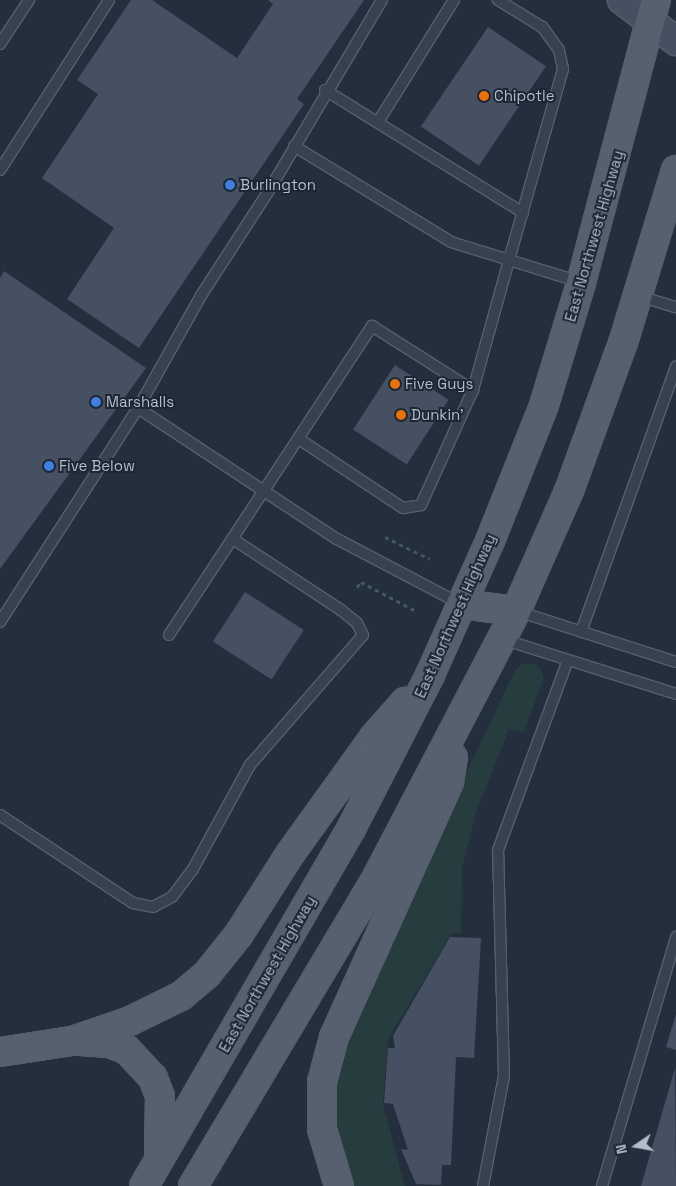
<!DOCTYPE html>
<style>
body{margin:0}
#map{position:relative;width:676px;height:1186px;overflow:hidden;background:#242f3e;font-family:"Space Grotesk",sans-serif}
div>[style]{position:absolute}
.green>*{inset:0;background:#263c3f}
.building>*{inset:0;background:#455162;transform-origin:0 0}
.path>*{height:3px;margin-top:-1.5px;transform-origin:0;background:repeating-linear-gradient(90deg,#44595c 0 4px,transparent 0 8px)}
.roads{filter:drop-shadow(1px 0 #565f6c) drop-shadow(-1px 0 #565f6c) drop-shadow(0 1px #565f6c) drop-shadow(0 -1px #565f6c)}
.service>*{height:10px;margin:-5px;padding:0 5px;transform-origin:5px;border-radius:5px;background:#38414e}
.secondary>*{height:28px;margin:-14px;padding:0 14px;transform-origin:14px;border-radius:14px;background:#465061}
.primary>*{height:28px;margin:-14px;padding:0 14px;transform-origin:14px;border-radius:14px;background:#56606e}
.dots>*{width:14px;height:14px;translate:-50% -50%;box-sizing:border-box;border:2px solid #1d2633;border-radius:50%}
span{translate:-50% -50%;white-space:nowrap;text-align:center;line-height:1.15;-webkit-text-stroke:4px #1d2633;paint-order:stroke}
.poi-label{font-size:15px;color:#b4bcc9}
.left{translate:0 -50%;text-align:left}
.street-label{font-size:15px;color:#b4bcc9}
.north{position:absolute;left:611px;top:1121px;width:50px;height:50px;-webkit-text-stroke:4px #1d2633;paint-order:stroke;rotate:258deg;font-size:14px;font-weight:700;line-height:20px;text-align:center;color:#b4bcc9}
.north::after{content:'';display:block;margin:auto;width:18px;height:22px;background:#b4bcc9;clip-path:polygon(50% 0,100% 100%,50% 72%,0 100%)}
</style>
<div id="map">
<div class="green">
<div style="clip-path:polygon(524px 663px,538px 665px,544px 677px,524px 732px,509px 729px,476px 812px,462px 869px,461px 933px,452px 933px,388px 1039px,383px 1105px,405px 1186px,347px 1186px,334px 1140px,334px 1073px,378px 961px,515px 670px)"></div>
</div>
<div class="building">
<div style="clip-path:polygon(131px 0,152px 0,237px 58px,273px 4px,268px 0,364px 0,297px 99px,304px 104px,139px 348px,67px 299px,114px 228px,42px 178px,98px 94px,77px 80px)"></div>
<div style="left:488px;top:27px;width:70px;height:120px;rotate:34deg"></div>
<div style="clip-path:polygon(4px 271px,146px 368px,0 569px,0 278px)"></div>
<div style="left:395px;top:365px;width:64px;height:77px;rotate:33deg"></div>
<div style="left:245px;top:592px;width:70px;height:59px;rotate:33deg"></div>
<div style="clip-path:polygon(450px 937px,481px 938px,474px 1058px,456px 1057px,451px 1165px,442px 1165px,441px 1185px,416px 1184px,401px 1149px,408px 1150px,393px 1104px,384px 1103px,388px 1048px,395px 1048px,393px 1036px)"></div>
<div style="clip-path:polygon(676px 1014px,676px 1050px,666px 1047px)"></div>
<div style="clip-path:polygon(675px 1068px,676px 1186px,641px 1186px)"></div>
</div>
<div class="path">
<div style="left:385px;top:537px;width:50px;rotate:26.1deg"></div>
<div style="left:357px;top:587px;width:6px;rotate:-51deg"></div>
<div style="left:361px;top:582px;width:60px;rotate:27.8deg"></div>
</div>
<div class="roads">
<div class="service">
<div style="left:0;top:44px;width:53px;rotate:-56.6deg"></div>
<div style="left:325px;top:90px;width:233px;rotate:31.8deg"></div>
<div style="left:378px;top:122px;width:144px;rotate:-58.1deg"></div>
<div style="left:294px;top:146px;width:184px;rotate:31.4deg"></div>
<div style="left:451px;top:242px;width:61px;rotate:17.2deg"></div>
<div style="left:509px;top:260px;width:198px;rotate:-74.2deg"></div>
<div style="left:563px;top:69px;width:19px;rotate:-102deg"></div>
<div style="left:559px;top:50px;width:29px;rotate:-126deg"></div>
<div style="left:542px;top:27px;width:52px;rotate:-148.5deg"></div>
<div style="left:0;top:170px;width:202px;rotate:-57.3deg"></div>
<div style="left:639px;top:296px;width:39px;rotate:17deg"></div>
<div style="left:138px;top:408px;width:238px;rotate:33.4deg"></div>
<div style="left:337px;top:539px;width:140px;rotate:27.7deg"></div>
<div style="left:299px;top:439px;width:125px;rotate:33.6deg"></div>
<div style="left:403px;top:508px;width:18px;rotate:-9deg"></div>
<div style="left:421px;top:505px;width:126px;rotate:-65.7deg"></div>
<div style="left:517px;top:611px;width:167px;rotate:17.8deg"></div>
<div style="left:0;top:622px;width:255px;rotate:-57.2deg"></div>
<div style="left:138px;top:408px;width:131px;rotate:-60.7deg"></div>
<div style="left:202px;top:294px;width:121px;rotate:-57.1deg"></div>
<div style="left:268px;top:192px;width:223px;rotate:-59.3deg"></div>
<div style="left:581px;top:632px;width:282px;rotate:-70.3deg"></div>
<div style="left:169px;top:635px;width:370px;rotate:-56.7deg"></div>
<div style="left:372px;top:326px;width:120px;rotate:32.4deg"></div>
<div style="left:473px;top:390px;width:135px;rotate:-74.5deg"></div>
<div style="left:509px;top:260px;width:74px;rotate:17.2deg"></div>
<div style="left:502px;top:639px;width:182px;rotate:17.5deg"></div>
<div style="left:0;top:815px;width:159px;rotate:33.5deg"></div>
<div style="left:133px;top:903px;width:20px;rotate:11deg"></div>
<div style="left:153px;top:907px;width:21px;rotate:-28deg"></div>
<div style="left:172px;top:897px;width:35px;rotate:-53deg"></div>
<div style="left:193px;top:869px;width:119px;rotate:-61.3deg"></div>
<div style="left:250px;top:765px;width:172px;rotate:-49deg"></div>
<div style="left:363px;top:635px;width:13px;rotate:-117deg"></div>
<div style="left:357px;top:623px;width:21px;rotate:-141deg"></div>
<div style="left:341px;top:610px;width:129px;rotate:-146.7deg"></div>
<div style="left:483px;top:1186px;width:112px;rotate:-79.2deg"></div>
<div style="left:504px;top:1076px;width:226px;rotate:-91.5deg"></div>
<div style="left:498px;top:850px;width:200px;rotate:-69.8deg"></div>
<div style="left:602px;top:1186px;width:260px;rotate:-73.4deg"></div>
</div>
<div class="secondary">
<div style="left:622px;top:0;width:68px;rotate:37.2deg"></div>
</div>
<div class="primary">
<div style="left:461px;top:604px;width:55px;rotate:7.3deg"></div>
<div style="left:81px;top:1041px;width:28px;rotate:4deg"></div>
<div style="left:109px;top:1043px;width:19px;rotate:21deg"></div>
<div style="left:127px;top:1050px;width:38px;rotate:47deg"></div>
<div style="left:153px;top:1078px;width:19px;rotate:69deg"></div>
<div style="left:160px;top:1096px;width:61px;rotate:90.9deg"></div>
<div style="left:0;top:1052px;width:73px;rotate:-8.7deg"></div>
<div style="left:72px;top:1041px;width:61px;rotate:-19deg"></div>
<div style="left:130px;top:1021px;width:57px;rotate:-26.1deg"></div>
<div style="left:181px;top:996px;width:34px;rotate:-40deg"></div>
<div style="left:207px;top:974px;width:51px;rotate:-51.3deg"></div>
<div style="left:239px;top:934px;width:95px;rotate:-57.5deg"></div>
<div style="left:290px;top:854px;width:144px;rotate:-54.3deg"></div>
<div style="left:374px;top:737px;width:47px;rotate:-48.5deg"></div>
<div style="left:144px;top:1186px;width:415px;rotate:-59.9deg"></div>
<div style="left:352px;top:827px;width:171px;rotate:-62.8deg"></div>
<div style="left:430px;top:675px;width:147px;rotate:-65.9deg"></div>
<div style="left:490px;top:541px;width:146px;rotate:-68.3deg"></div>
<div style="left:544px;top:405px;width:127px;rotate:-73.1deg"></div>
<div style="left:581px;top:283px;width:293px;rotate:-75.2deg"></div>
<div style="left:193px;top:1186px;width:360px;rotate:-59.2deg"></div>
<div style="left:377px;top:877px;width:300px;rotate:-62.4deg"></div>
<div style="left:516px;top:611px;width:131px;rotate:-66.2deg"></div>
<div style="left:569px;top:491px;width:158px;rotate:-70deg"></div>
<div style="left:623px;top:343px;width:181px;rotate:-73deg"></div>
<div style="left:339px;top:1186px;width:59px;rotate:-106.6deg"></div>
<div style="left:322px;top:1129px;width:47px;rotate:-90deg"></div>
<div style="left:322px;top:1082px;width:47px;rotate:-75.1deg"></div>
<div style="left:334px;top:1037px;width:280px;rotate:-65.7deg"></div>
<div style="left:449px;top:782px;width:25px;rotate:-81deg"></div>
</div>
</div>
<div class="dots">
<div style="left:484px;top:96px;background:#e8710a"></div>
<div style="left:230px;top:185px;background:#3f7fe0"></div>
<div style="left:395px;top:384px;background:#e8710a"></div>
<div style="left:96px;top:402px;background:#3f7fe0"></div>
<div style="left:401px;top:415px;background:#e8710a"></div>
<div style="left:49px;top:466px;background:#3f7fe0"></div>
</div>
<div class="poi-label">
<span class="left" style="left:494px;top:96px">Chipotle</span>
<span class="left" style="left:240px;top:185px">Burlington</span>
<span class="left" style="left:405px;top:384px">Five Guys</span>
<span class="left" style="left:106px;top:402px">Marshalls</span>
<span class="left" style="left:411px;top:415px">Dunkin'</span>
<span class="left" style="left:59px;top:466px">Five Below</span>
</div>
<div class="street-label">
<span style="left:594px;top:236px;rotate:-74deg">East Northwest Highway</span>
<span style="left:455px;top:616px;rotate:-66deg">East Northwest Highway</span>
<span style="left:267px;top:974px;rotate:-60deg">East Northwest Highway</span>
</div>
<div class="north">N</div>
</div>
